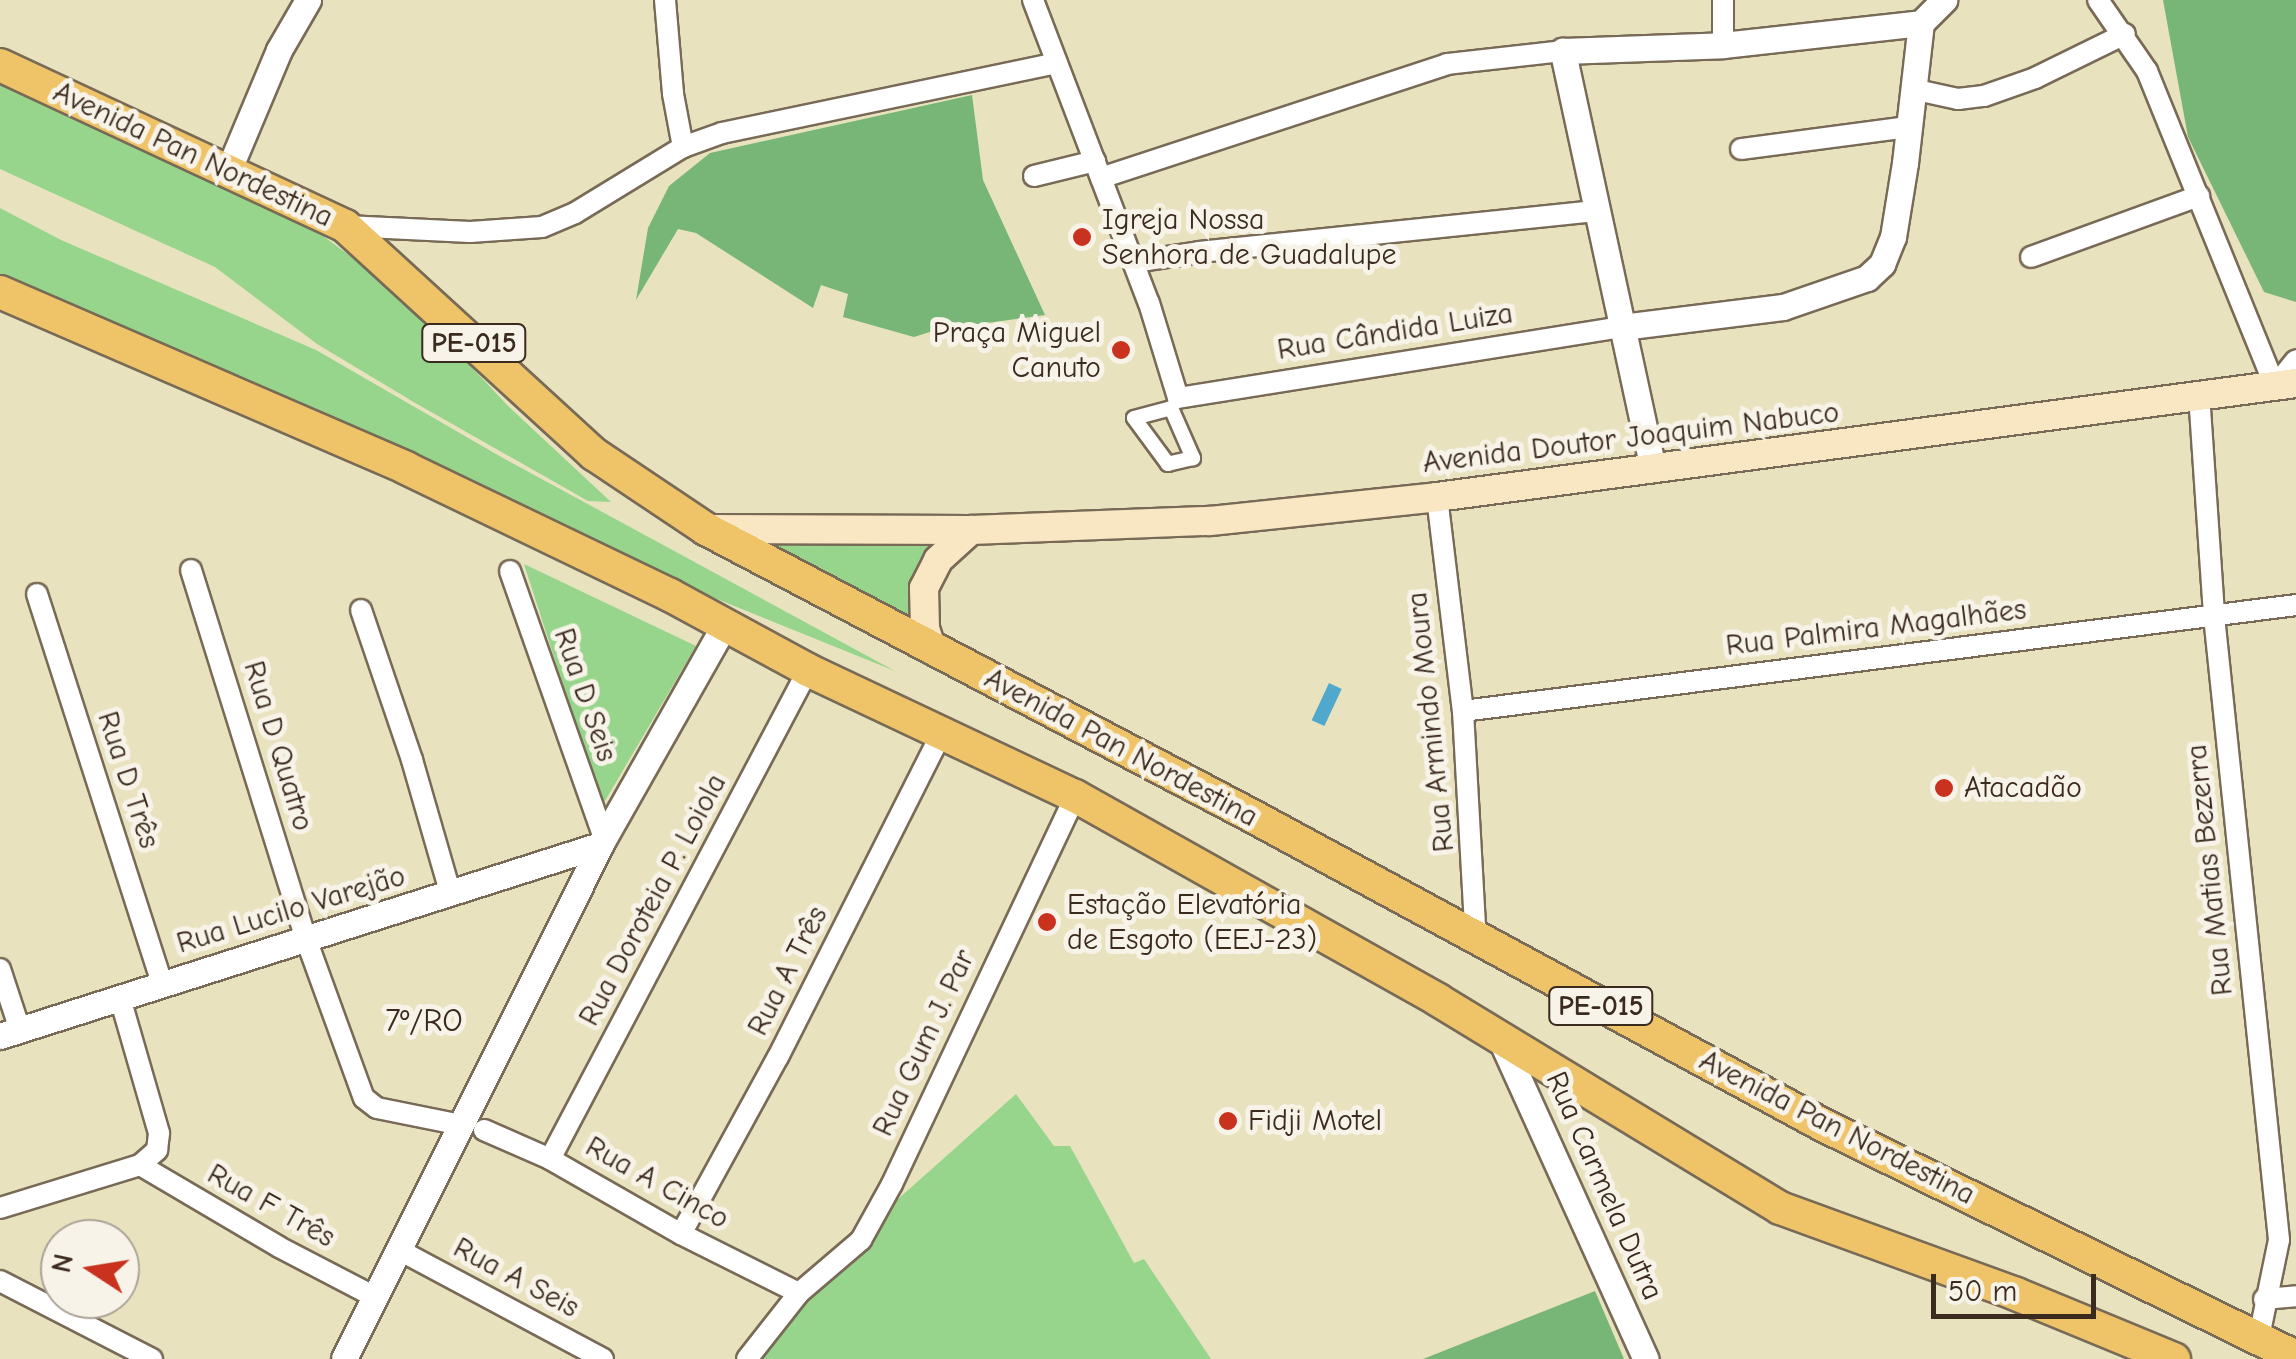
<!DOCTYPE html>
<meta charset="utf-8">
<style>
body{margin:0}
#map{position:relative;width:2296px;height:1359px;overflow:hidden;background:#e9e2bf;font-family:"Comic Neue",sans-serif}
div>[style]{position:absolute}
.green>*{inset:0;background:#96d58b}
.forest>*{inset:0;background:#78b677}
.water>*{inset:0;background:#51a8cd;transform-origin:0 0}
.roads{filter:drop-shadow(2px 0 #786a56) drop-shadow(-2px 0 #786a56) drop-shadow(0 2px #786a56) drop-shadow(0 -2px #786a56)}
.pedestrian>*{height:14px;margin:-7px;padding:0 7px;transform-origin:7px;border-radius:7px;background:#fff}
.minor>*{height:20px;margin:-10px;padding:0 10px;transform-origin:10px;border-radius:10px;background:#fff}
.tertiary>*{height:25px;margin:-12.5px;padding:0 12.5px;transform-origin:12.5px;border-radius:12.5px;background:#fff}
.secondary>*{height:28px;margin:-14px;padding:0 14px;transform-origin:14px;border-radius:14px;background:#f9e7c3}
.trunk>*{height:32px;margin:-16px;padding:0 16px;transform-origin:16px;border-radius:16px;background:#efc469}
.dots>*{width:28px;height:28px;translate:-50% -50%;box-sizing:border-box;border:5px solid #f7f3e8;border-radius:50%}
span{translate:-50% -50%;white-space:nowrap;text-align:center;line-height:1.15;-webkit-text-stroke:10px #f7f3e8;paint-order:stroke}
.shield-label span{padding:2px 8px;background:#f7f3e8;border:2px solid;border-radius:8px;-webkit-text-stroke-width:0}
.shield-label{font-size:28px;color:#3b2a1e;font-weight:700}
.street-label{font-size:30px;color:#3b2a1e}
.poi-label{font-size:30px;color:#3b2a1e}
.left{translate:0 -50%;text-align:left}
.right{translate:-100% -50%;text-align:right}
.neighbourhood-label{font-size:32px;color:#3b2a1e}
.north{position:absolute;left:40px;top:1219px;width:100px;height:100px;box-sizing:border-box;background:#f7f3e8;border:2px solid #aca397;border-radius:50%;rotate:282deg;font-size:28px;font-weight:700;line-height:40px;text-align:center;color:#3b2a1e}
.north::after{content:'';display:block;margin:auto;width:35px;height:45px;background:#c8321e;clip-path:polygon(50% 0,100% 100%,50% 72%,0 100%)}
.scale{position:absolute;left:1931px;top:1274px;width:165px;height:45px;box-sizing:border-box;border:5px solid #3b2a1e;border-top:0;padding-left:12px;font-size:30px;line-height:35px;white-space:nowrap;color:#3b2a1e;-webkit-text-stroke:8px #f7f3e8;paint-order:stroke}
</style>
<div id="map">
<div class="green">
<div style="clip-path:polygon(0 82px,289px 211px,406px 297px,508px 406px,611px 502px,588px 501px,417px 404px,317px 344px,215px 267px,0 169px)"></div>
<div style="clip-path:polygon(0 208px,61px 240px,316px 350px,503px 458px,895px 671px,643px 569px,0 282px)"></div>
<div style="clip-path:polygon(747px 536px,952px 546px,917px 634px)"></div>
<div style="clip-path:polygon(524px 564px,696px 646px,602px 806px)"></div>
<div style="clip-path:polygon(1016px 1094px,1054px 1146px,1070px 1146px,1134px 1263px,1144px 1259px,1211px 1359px,759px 1359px,790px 1317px,867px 1246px,897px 1200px)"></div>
</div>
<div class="forest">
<div style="clip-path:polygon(2163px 0,2296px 0,2296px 302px,2264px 292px,2188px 137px)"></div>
<div style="clip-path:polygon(972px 95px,983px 180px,1045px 315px,936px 330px,914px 337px,843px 317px,848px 294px,821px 285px,813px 308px,696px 233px,678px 229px,636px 300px,648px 228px,669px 186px,710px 153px)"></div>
<div style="clip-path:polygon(1595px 1291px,1624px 1359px,1423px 1359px)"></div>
</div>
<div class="water">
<div style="left:1329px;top:683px;width:14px;height:41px;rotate:25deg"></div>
</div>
<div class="roads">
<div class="pedestrian">
<div style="left:1171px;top:408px;width:55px;rotate:66.3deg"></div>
<div style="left:1193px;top:458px;width:26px;rotate:167deg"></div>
<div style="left:1168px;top:464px;width:57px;rotate:-126.5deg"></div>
<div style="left:1134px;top:418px;width:38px;rotate:-15deg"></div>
</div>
<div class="minor">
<div style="left:665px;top:0;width:94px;rotate:85.1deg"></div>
<div style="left:673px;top:94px;width:54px;rotate:79.3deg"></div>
<div style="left:1033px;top:0;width:324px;rotate:69.1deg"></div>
<div style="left:1149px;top:303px;width:99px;rotate:73deg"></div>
<div style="left:1178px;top:398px;width:450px;rotate:-9.1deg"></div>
<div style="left:1723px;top:0;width:45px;rotate:90deg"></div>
<div style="left:2098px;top:0;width:86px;rotate:55.4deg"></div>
<div style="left:2147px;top:71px;width:340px;rotate:67.9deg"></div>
<div style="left:2275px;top:386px;width:33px;rotate:-51deg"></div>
<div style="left:1912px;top:89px;width:47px;rotate:12.3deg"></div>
<div style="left:1958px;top:99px;width:26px;rotate:-7deg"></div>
<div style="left:1984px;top:96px;width:54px;rotate:-19.4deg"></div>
<div style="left:2035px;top:78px;width:100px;rotate:-26.1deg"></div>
<div style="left:1741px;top:149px;width:168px;rotate:-7.5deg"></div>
<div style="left:1034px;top:176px;width:63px;rotate:-13.8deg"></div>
<div style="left:1101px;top:178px;width:364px;rotate:-18.2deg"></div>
<div style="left:1447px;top:64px;width:117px;rotate:-6.4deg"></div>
<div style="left:346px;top:226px;width:124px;rotate:2.8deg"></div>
<div style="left:470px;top:232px;width:72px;rotate:-4deg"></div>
<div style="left:542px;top:227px;width:36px;rotate:-23deg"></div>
<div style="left:575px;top:213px;width:127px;rotate:-31.4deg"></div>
<div style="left:683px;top:147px;width:41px;rotate:-19.7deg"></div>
<div style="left:722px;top:133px;width:342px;rotate:-11.8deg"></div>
<div style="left:2031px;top:257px;width:179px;rotate:-20deg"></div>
<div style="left:1134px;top:262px;width:66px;rotate:-8.7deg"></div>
<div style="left:1199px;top:252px;width:401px;rotate:-5.9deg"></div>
<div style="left:2199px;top:394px;width:223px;rotate:86.1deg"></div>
<div style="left:2214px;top:616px;width:627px;rotate:84.05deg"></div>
<div style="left:2279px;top:1240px;width:99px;rotate:101.7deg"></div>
<div style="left:1437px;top:497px;width:216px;rotate:83.1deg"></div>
<div style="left:1463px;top:711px;width:230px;rotate:86.8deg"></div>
<div style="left:191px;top:570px;width:387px;rotate:72.7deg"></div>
<div style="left:306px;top:939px;width:169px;rotate:70deg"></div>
<div style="left:364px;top:1098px;width:16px;rotate:38deg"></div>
<div style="left:377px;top:1108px;width:86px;rotate:11.4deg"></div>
<div style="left:510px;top:571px;width:283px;rotate:70.6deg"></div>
<div style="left:37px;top:594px;width:410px;rotate:72.2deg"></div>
<div style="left:361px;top:610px;width:158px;rotate:71.2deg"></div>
<div style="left:412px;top:760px;width:141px;rotate:73.9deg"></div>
<div style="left:1463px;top:711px;width:840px;rotate:-7.25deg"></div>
<div style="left:0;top:969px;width:64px;rotate:71.8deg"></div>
<div style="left:484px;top:1130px;width:72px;rotate:23.7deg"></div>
<div style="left:550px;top:1159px;width:151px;rotate:29.8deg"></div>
<div style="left:681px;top:1234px;width:132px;rotate:26.6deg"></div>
<div style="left:550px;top:1159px;width:553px;rotate:-62.18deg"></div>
<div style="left:140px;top:1165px;width:161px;rotate:30.5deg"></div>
<div style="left:279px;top:1247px;width:108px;rotate:27.5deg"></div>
<div style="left:0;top:1208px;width:146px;rotate:-17.1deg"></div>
<div style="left:140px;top:1165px;width:23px;rotate:-41deg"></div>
<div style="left:157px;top:1150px;width:17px;rotate:-83deg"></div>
<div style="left:159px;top:1133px;width:141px;rotate:-106.1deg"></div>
<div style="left:681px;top:1234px;width:202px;rotate:-61.3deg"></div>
<div style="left:778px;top:1057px;width:363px;rotate:-63.2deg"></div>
<div style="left:401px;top:1251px;width:229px;rotate:28.1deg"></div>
<div style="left:0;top:1281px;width:171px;rotate:27.2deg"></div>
<div style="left:2264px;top:1299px;width:32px;rotate:-5deg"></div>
<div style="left:747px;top:1359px;width:84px;rotate:-51.8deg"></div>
<div style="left:799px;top:1293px;width:82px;rotate:-40.5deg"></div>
<div style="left:861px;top:1240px;width:64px;rotate:-61deg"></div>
<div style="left:892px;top:1184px;width:429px;rotate:-64.7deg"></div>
</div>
<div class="tertiary">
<div style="left:229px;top:169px;width:129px;rotate:-67.2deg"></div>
<div style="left:279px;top:50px;width:58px;rotate:-59.9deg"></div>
<div style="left:1622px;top:327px;width:162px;rotate:-7.1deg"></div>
<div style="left:1783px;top:307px;width:89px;rotate:-19deg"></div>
<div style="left:1867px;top:278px;width:21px;rotate:-43deg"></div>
<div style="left:1882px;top:264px;width:29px;rotate:-68deg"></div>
<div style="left:1893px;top:237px;width:75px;rotate:-80.8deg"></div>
<div style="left:1905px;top:163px;width:141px;rotate:-83.5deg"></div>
<div style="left:1653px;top:469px;width:428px;rotate:-102.2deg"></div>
<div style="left:1563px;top:51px;width:160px;rotate:-2.1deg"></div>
<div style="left:1723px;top:45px;width:199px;rotate:-6.3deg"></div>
<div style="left:1921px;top:23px;width:33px;rotate:-45deg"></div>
<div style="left:0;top:1036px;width:630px;rotate:-17.66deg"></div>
<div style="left:1501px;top:1040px;width:350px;rotate:65.6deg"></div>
<div style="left:344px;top:1359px;width:582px;rotate:-63.48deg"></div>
<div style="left:604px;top:838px;width:246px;rotate:-60.5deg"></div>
</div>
<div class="secondary">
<div style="left:706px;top:529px;width:265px;rotate:0.2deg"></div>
<div style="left:971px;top:530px;width:239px;rotate:-2.2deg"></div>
<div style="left:1210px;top:521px;width:228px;rotate:-6deg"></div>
<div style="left:1437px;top:497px;width:867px;rotate:-7.56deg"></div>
<div style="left:932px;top:650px;width:23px;rotate:-108deg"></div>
<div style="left:925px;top:628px;width:40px;rotate:-91.4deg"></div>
<div style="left:924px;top:588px;width:31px;rotate:-63deg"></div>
<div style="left:938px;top:560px;width:45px;rotate:-42.3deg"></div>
</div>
<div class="trunk">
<div style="left:0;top:65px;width:381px;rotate:25deg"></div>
<div style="left:345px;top:226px;width:338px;rotate:42.5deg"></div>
<div style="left:594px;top:454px;width:135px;rotate:33.8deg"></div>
<div style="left:706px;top:529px;width:619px;rotate:27.72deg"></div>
<div style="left:1254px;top:817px;width:647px;rotate:28.43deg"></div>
<div style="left:1823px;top:1125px;width:527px;rotate:26.13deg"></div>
<div style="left:0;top:292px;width:443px;rotate:23.4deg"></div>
<div style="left:406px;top:468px;width:293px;rotate:25.7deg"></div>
<div style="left:670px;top:595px;width:157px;rotate:28.5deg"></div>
<div style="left:808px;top:670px;width:295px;rotate:25.3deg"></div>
<div style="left:1075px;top:796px;width:416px;rotate:29.3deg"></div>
<div style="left:1438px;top:1000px;width:400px;rotate:31.3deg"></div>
<div style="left:1780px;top:1208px;width:251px;rotate:20deg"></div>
<div style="left:2016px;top:1294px;width:171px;rotate:22.4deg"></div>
</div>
</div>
<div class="dots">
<div style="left:1082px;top:237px;background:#c8321e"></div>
<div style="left:1121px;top:350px;background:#c8321e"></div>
<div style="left:1944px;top:788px;background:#c8321e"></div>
<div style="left:1047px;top:922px;background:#c8321e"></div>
<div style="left:1228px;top:1121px;background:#c8321e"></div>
</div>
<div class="shield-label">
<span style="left:474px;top:343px">PE-015</span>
<span style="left:1601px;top:1006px">PE-015</span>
</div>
<div class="street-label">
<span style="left:193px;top:155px;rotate:25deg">Avenida Pan Nordestina</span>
<span style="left:1395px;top:332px;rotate:-9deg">Rua Cândida Luiza</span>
<span style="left:1631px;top:438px;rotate:-7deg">Avenida Doutor Joaquim Nabuco</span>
<span style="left:1876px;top:628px;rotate:-7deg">Rua Palmira Magalhães</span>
<span style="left:585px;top:695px;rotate:71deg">Rua D Seis</span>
<span style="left:1431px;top:722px;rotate:-96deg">Rua Armindo Moura</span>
<span style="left:278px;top:746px;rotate:73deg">Rua D Quatro</span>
<span style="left:1121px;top:748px;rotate:28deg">Avenida Pan Nordestina</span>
<span style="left:128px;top:780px;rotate:72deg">Rua D Três</span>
<span style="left:2210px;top:870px;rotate:-96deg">Rua Matias Bezerra</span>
<span style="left:653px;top:900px;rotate:-62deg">Rua Doroteia P. Loiola</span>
<span style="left:291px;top:910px;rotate:-17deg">Rua Lucilo Varejão</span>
<span style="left:788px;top:971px;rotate:-63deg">Rua A Três</span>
<span style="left:924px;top:1043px;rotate:-65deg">Rua Gum J. Par</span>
<span style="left:1837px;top:1128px;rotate:27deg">Avenida Pan Nordestina</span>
<span style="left:657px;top:1183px;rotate:29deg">Rua A Cinco</span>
<span style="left:1604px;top:1186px;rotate:66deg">Rua Carmela Dutra</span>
<span style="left:271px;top:1206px;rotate:29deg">Rua F Três</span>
<span style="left:516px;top:1278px;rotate:28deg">Rua A Seis</span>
</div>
<div class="poi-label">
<span class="left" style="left:1102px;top:237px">Igreja Nossa<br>Senhora de Guadalupe</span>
<span class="right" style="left:1101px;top:350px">Praça Miguel<br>Canuto</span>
<span class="left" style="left:1964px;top:788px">Atacadão</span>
<span class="left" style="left:1067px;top:922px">Estação Elevatória<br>de Esgoto (EEJ-23)</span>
<span class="left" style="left:1248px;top:1121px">Fidji Motel</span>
</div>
<div class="neighbourhood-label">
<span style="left:424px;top:1021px">7º/RO</span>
</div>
<div class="north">N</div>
<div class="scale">50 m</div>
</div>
